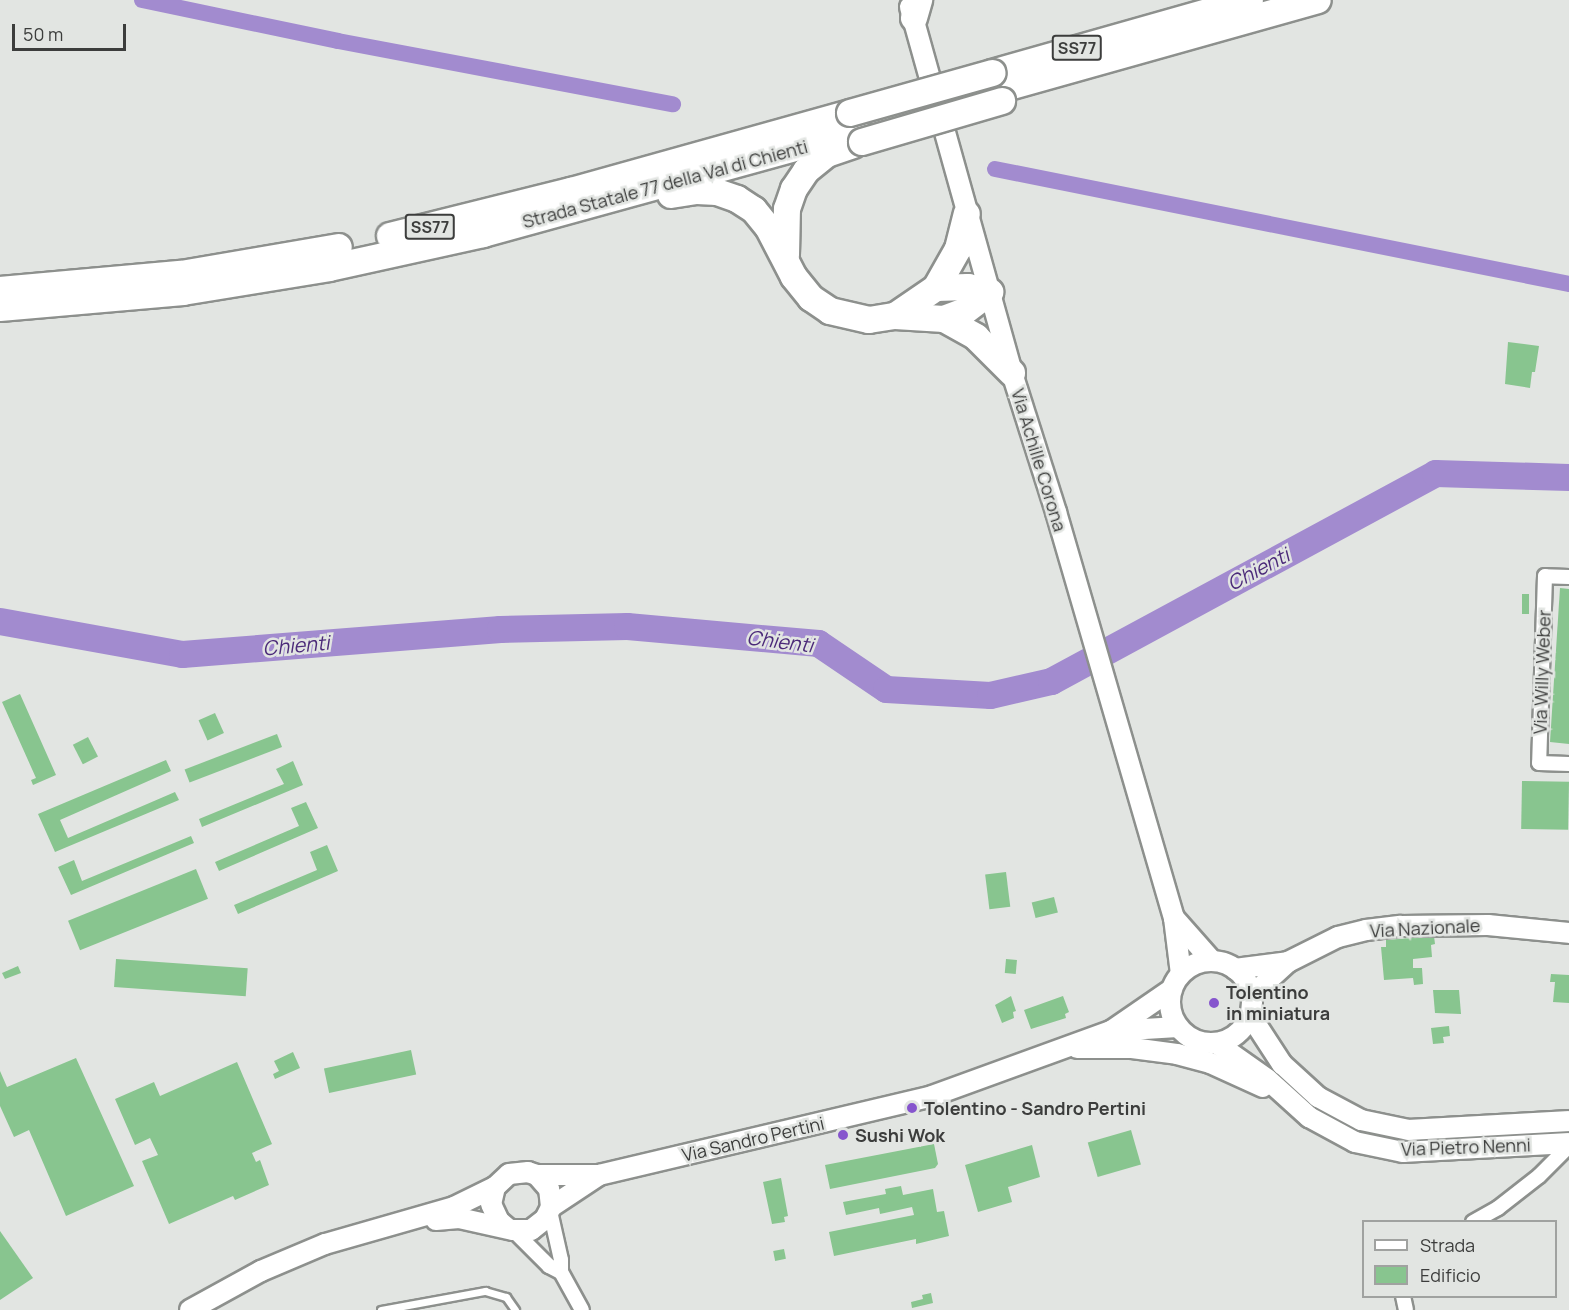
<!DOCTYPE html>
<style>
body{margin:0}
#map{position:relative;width:1569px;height:1310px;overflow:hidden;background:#e2e5e2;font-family:Manrope,sans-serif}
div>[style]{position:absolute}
.canal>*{height:16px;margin:-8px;padding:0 8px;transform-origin:8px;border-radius:8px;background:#a28bcf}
.river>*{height:27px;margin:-13.5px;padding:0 13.5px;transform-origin:13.5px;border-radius:13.5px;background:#a28bcf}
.building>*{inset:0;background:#88c58f;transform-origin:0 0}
.roads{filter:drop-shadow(2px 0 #8d908d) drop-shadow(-2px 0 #8d908d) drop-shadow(0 2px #8d908d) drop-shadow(0 -2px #8d908d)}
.lane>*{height:7px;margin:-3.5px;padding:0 3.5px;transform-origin:3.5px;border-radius:3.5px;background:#fff}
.street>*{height:14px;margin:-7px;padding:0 7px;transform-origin:7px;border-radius:7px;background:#fff}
.secondary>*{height:20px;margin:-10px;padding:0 10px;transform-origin:10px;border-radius:10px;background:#fff}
.secondary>.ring{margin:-10px;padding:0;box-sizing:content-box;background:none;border:20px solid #fff;border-radius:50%}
.highway>*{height:26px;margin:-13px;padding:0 13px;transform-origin:13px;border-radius:13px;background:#fff}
.bridges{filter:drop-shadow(2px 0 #8d908d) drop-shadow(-2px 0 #8d908d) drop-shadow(0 2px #8d908d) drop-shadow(0 -2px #8d908d)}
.highway-bridge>*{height:26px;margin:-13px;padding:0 13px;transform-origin:13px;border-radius:13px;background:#fff}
.dots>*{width:16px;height:16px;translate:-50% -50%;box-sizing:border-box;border:3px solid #e2e5e2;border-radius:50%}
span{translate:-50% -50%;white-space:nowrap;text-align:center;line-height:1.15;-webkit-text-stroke:5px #e2e5e2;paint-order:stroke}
.shield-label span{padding:2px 4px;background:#e2e5e2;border:2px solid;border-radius:4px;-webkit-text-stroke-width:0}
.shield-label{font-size:16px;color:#3c3d3c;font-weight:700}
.street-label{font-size:18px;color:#3c3d3c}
.poi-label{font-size:18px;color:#3c3d3c;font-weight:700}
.left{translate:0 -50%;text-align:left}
.water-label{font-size:20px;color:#4b2a79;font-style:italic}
.legend{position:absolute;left:1362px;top:1220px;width:195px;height:78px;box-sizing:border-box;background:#e2e5e2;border:2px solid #a0a2a0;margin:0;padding:8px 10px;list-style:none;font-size:18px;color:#3c3d3c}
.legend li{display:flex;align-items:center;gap:12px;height:30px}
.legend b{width:30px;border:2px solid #a0a2a0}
.scale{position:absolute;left:12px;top:24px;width:114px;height:27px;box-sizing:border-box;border:3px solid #3c3d3c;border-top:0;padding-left:8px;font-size:18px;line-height:21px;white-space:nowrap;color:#3c3d3c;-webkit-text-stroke:4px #e2e5e2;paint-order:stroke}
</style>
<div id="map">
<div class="canal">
<div style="left:142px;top:0;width:200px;rotate:11.8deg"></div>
<div style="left:338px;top:41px;width:341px;rotate:10.7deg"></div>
<div style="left:995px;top:169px;width:585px;rotate:11.33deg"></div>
</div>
<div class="river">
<div style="left:0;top:621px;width:185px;rotate:10.3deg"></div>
<div style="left:182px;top:654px;width:319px;rotate:-4.5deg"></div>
<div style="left:500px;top:629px;width:127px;rotate:-1.4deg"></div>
<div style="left:627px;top:626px;width:192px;rotate:5.1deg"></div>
<div style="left:818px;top:643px;width:82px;rotate:34.1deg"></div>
<div style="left:886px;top:689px;width:104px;rotate:3.3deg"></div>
<div style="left:990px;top:695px;width:63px;rotate:-12.9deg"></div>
<div style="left:1051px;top:681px;width:437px;rotate:-28.4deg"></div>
<div style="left:1435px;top:473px;width:134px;rotate:1.7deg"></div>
</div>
<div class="building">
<div style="clip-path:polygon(1508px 342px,1539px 346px,1535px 372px,1532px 372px,1530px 388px,1505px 384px)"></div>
<div style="clip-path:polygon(1560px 588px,1569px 589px,1569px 744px,1550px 742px)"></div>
<div style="left:1522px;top:594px;width:7px;height:20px"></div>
<div style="clip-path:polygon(20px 694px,56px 775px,33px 785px,31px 780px,36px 778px,2px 702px)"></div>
<div style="left:215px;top:713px;width:22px;height:18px;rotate:66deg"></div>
<div style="left:277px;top:734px;width:14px;height:99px;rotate:69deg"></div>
<div style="left:88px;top:737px;width:22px;height:17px;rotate:63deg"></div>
<div style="clip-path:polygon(166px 760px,171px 771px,60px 820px,68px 838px,175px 792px,179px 800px,55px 852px,38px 814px)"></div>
<div style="clip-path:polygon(293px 761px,303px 785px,202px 827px,199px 819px,284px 784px,276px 769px)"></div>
<div style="left:1522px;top:781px;width:47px;height:48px;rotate:1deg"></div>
<div style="clip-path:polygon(306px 802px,318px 828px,219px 871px,215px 862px,299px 826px,291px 808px)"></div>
<div style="clip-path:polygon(191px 836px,194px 843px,71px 895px,58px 867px,74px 860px,82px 881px)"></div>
<div style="clip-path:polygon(327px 845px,338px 871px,238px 914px,234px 905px,317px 870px,310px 852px)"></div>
<div style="left:196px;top:869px;width:32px;height:138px;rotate:68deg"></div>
<div style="left:1006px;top:872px;width:35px;height:21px;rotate:83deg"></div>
<div style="left:1054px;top:897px;width:16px;height:23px;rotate:76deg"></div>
<div style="clip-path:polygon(1434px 936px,1435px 944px,1431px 945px,1432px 957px,1413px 959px,1413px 968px,1422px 968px,1423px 984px,1414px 985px,1413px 978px,1384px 980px,1381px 947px,1386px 947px,1386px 940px)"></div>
<div style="left:116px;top:959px;width:132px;height:28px;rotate:4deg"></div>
<div style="left:1006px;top:959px;width:11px;height:14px;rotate:5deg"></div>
<div style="clip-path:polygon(18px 966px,21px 973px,5px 979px,2px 973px)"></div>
<div style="clip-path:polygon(1551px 974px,1569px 975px,1569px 1003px,1553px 1002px,1555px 982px,1550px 982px)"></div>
<div style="clip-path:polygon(1433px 990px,1459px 990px,1461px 1014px,1435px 1013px)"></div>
<div style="clip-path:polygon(1011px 996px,1016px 1011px,1013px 1012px,1014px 1018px,1002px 1023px,995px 1005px)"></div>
<div style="clip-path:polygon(1063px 996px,1069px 1012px,1065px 1014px,1066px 1018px,1031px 1029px,1024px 1010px)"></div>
<div style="clip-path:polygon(1449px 1026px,1450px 1036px,1443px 1037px,1444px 1043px,1433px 1044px,1431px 1028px)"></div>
<div style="left:411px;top:1050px;width:25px;height:89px;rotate:78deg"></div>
<div style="clip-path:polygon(293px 1052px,300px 1068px,275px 1079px,273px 1074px,279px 1071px,274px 1061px)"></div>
<div style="clip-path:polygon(76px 1058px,134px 1186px,66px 1216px,29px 1130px,14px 1137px,0 1106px,0 1071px,7px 1087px)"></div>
<div style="clip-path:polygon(237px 1062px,272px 1144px,252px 1153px,256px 1162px,260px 1160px,269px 1185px,235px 1200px,233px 1196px,169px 1224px,142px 1161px,158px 1155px,150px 1138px,135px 1145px,115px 1099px,154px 1082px,160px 1096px)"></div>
<div style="left:1131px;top:1130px;width:36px;height:45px;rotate:74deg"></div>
<div style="clip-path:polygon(934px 1144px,938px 1164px,935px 1168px,830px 1189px,825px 1165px)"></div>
<div style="clip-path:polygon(1032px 1145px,1040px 1177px,1008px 1187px,1012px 1202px,978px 1212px,965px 1165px)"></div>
<div style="clip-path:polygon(781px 1178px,788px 1216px,784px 1217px,785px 1222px,772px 1224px,763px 1182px)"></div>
<div style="clip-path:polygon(901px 1186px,903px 1195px,933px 1189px,937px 1212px,944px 1211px,949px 1236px,916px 1244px,916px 1239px,834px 1256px,829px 1232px,914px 1215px,912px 1207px,880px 1214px,879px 1208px,846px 1215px,843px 1202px,886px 1194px,885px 1189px)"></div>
<div style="clip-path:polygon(0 1231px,33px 1278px,0 1300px)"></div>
<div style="left:784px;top:1249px;width:10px;height:11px;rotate:79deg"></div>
<div style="clip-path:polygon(931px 1293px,933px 1303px,912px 1308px,911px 1302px,923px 1299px,922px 1295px)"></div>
</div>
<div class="roads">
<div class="lane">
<div style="left:381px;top:1310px;width:106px;rotate:-10.4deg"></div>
<div style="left:485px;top:1291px;width:22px;rotate:16deg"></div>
<div style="left:506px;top:1297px;width:16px;rotate:55deg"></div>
</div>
<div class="street">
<div style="left:1569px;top:577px;width:24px;rotate:-178deg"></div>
<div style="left:1545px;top:576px;width:187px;rotate:91.8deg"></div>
<div style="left:1539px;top:763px;width:30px;rotate:2deg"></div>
<div style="left:550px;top:1211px;width:50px;rotate:77.3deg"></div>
<div style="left:561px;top:1260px;width:12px;rotate:90deg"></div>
<div style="left:1473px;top:1222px;width:29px;rotate:-29deg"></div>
<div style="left:1498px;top:1208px;width:52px;rotate:-38deg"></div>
<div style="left:1539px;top:1176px;width:42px;rotate:-45deg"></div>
<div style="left:513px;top:1230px;width:51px;rotate:45deg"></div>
<div style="left:549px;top:1266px;width:13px;rotate:27deg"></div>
<div style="left:561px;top:1272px;width:43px;rotate:61.1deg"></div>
<div style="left:1403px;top:1296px;width:14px;rotate:78deg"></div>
</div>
<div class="secondary">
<div style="left:910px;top:7px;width:380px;rotate:74.4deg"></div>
<div style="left:1012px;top:373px;width:146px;rotate:72.4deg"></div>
<div style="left:1056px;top:512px;width:423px;rotate:73.8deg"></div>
<div style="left:1174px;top:918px;width:56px;rotate:82.9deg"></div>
<div style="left:1174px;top:918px;width:57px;rotate:48.5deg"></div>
<div class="ring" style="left:1170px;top:961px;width:62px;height:62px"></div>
<div style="left:1235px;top:969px;width:53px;rotate:-7.5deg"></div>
<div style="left:1252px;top:995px;width:49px;rotate:-42.5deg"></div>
<div style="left:1288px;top:962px;width:56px;rotate:-26.6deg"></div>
<div style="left:1338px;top:937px;width:29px;rotate:-14deg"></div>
<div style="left:1366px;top:930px;width:35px;rotate:-7deg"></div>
<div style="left:1401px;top:926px;width:87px;rotate:-0.7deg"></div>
<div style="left:1488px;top:925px;width:81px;rotate:5.6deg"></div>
<div style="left:1250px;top:1015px;width:59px;rotate:56.9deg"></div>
<div style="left:1282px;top:1064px;width:49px;rotate:42.5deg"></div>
<div style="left:1318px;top:1097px;width:49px;rotate:28.1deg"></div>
<div style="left:1361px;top:1120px;width:49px;rotate:11.8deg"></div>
<div style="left:1409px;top:1130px;width:160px;rotate:-3.2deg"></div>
<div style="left:1111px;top:1031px;width:67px;rotate:-3.4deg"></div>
<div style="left:1216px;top:1043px;width:62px;rotate:35.2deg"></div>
<div style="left:1267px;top:1079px;width:57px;rotate:42.1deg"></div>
<div style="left:1309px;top:1117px;width:52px;rotate:28.5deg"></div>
<div style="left:1355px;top:1142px;width:49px;rotate:11.8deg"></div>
<div style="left:1403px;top:1152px;width:166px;rotate:-3.1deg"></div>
<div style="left:1077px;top:1048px;width:55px"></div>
<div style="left:1132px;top:1048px;width:45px;rotate:7.6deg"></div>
<div style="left:1177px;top:1054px;width:34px;rotate:15deg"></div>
<div style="left:1210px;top:1063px;width:58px;rotate:24.4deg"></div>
<div style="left:537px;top:1175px;width:62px"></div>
<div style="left:599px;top:1175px;width:342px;rotate:-13.3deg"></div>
<div style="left:932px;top:1096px;width:190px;rotate:-20deg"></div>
<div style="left:1111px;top:1031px;width:74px;rotate:-34.5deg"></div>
<div style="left:551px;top:1207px;width:58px;rotate:-33.7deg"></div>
<div style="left:436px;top:1220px;width:23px;rotate:-5deg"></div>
<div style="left:459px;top:1218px;width:55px;rotate:12.5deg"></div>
<div style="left:513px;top:1230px;width:18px"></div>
<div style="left:531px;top:1230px;width:18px;rotate:-38deg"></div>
<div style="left:545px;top:1219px;width:13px;rotate:-63deg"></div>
<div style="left:551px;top:1207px;width:18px;rotate:-96deg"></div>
<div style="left:549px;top:1189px;width:18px;rotate:-131deg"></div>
<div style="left:537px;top:1175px;width:9px;rotate:-162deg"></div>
<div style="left:528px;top:1172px;width:19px;rotate:174deg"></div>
<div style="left:509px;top:1174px;width:19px;rotate:137deg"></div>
<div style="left:495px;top:1187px;width:17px;rotate:103deg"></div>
<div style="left:491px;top:1204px;width:19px;rotate:65deg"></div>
<div style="left:499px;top:1221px;width:9px;rotate:41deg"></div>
<div style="left:190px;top:1310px;width:81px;rotate:-28.8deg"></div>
<div style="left:261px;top:1271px;width:69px;rotate:-22.9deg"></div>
<div style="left:325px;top:1244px;width:134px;rotate:-16deg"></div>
<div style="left:454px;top:1207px;width:46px;rotate:-26deg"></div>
</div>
<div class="highway">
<div style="left:914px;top:18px;width:19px;rotate:-74deg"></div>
<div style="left:992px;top:73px;width:268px;rotate:-15.8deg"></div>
<div style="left:998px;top:90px;width:332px;rotate:-15.7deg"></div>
<div style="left:671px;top:195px;width:26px;rotate:-9deg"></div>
<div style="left:697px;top:191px;width:20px;rotate:3deg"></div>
<div style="left:717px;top:192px;width:21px;rotate:19deg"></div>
<div style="left:737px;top:199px;width:20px;rotate:33deg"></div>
<div style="left:754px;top:210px;width:22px;rotate:51deg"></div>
<div style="left:768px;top:227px;width:56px;rotate:62.5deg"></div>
<div style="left:794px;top:277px;width:27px;rotate:51deg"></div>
<div style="left:811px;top:298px;width:23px;rotate:34deg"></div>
<div style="left:830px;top:311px;width:40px;rotate:13deg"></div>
<div style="left:869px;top:320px;width:26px;rotate:-9deg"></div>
<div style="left:895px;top:316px;width:49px;rotate:3.5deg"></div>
<div style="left:944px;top:319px;width:37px;rotate:29deg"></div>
<div style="left:976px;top:337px;width:51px;rotate:45deg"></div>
<div style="left:390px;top:236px;width:187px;rotate:-14deg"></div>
<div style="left:571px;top:191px;width:290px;rotate:-15.6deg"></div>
<div style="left:786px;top:255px;width:46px;rotate:-88.8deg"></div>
<div style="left:787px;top:209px;width:21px;rotate:-71deg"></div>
<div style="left:794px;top:189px;width:22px;rotate:-56deg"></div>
<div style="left:806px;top:171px;width:27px;rotate:-39deg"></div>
<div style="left:827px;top:154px;width:28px;rotate:-19deg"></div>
<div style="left:936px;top:288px;width:32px;rotate:-2deg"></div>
<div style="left:968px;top:287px;width:23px;rotate:13deg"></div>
<div style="left:0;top:290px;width:182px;rotate:-5.1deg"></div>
<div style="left:181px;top:274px;width:160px;rotate:-9.7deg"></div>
<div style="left:0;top:308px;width:184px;rotate:-5deg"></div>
<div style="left:183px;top:292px;width:148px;rotate:-9.3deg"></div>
<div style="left:329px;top:268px;width:158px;rotate:-12.4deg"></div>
<div style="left:483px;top:234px;width:389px;rotate:-15.4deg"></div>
<div style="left:895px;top:316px;width:50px;rotate:-34.3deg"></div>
<div style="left:936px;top:288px;width:45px;rotate:-60.6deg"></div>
<div style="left:958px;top:249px;width:36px;rotate:-76deg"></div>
<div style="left:944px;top:319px;width:22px;rotate:-21deg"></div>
<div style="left:965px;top:311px;width:31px;rotate:-37deg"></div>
</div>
</div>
<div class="bridges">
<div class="highway-bridge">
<div style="left:850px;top:113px;width:148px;rotate:-15.7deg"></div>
<div style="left:862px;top:142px;width:146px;rotate:-16.3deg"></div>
</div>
</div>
<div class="dots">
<div style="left:1214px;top:1003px;background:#8655cd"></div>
<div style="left:912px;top:1108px;background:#8655cd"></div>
<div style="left:843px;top:1135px;background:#8655cd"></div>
</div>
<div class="shield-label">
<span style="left:1077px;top:48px">SS77</span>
<span style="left:430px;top:227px">SS77</span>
</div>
<div class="street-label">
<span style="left:665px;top:184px;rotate:-15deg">Strada Statale 77 della Val di Chienti</span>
<span style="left:1039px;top:460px;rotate:73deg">Via Achille Corona</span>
<span style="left:1542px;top:672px;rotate:-88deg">Via Willy Weber</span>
<span style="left:1425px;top:928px;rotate:-3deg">Via Nazionale</span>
<span style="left:753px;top:1139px;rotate:-13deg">Via Sandro Pertini</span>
<span style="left:1466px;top:1147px;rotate:-2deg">Via Pietro Nenni</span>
</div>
<div class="poi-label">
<span class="left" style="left:1226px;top:1003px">Tolentino<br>in miniatura</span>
<span class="left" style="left:924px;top:1108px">Tolentino - Sandro Pertini</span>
<span class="left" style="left:855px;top:1135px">Sushi Wok</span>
</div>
<div class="water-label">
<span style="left:1258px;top:569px;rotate:-28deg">Chienti</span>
<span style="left:780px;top:641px;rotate:7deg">Chienti</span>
<span style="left:296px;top:645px;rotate:-5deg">Chienti</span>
</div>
<ul class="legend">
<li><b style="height:8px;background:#fff"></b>Strada</li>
<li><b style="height:16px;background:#88c58f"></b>Edificio</li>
</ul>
<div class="scale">50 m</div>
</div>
